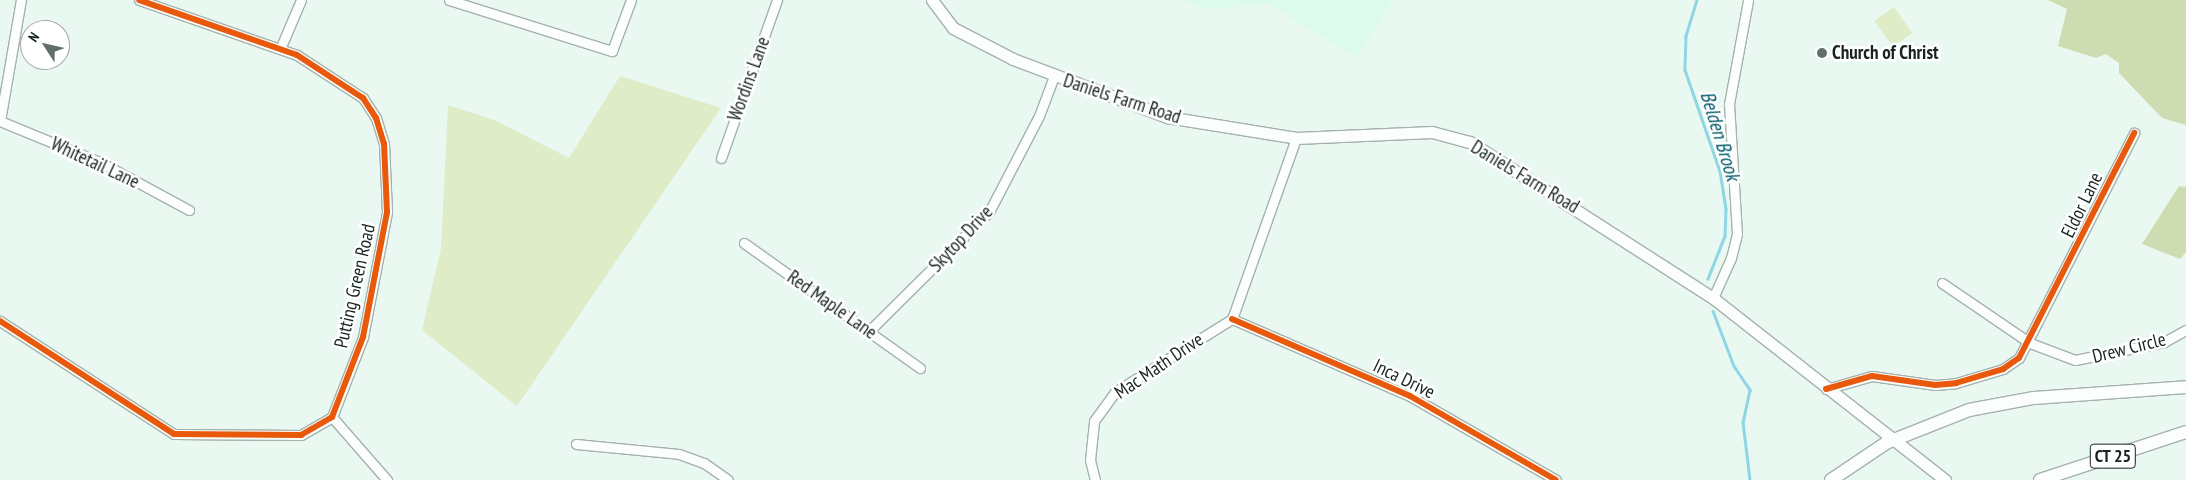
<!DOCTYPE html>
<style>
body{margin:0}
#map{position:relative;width:2186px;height:480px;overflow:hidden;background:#e9f9f1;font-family:"PT Sans Narrow",sans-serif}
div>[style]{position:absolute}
.built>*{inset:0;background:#dcfbec}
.green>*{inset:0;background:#dfecc8;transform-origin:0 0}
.forest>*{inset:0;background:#cddcb1}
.stream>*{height:2.5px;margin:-1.25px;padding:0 1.25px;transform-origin:1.25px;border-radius:1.25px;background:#8fd6e4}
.roads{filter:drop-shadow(1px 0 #a5b2ac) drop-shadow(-1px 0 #a5b2ac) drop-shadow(0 1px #a5b2ac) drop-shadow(0 -1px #a5b2ac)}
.minor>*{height:9px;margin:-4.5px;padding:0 4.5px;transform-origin:4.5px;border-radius:4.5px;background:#fcfefd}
.major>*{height:11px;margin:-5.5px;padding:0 5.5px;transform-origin:5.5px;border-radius:5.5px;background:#fcfefd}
.highway>*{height:12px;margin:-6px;padding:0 6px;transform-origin:6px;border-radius:6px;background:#fcfefd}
.cycleway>*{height:6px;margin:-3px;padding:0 3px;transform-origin:3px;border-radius:3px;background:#e8590c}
.dots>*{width:14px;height:14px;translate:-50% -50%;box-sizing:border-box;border:2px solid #fff;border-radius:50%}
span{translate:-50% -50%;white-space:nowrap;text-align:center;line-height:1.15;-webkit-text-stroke:5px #fff;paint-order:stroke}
.shield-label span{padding:1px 4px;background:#fff;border:1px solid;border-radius:4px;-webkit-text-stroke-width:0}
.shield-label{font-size:18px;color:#17241f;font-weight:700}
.poi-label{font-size:19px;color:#17241f;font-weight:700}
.left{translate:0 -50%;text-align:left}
.street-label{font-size:19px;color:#17241f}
.water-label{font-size:20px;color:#005867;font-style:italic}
.north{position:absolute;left:20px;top:20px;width:50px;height:50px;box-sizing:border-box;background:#fff;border:1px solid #a2a7a5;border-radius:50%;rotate:305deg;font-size:14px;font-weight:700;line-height:20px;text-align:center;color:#17241f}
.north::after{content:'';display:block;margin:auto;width:18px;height:22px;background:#606f68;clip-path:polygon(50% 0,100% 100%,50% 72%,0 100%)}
</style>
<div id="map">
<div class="built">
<div style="clip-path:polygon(1184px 0,1392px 0,1357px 59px,1269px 4px,1219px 8px,1194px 6px)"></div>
</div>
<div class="green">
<div style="left:1894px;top:7px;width:32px;height:24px;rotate:55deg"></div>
<div style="clip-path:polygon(620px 76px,721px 108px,517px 406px,422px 330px,441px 248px,448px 105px,494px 120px,569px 158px)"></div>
</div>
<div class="forest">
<div style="clip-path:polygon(2048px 0,2186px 0,2186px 125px,2162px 118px,2119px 73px,2119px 63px,2106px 54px,2096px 58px,2058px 46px,2067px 9px)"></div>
<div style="clip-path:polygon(2179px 186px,2186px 187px,2186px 252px,2180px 259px,2142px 244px)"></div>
</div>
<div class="stream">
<div style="left:1697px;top:0;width:39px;rotate:107deg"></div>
<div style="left:1686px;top:37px;width:33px;rotate:92deg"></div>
<div style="left:1685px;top:70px;width:107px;rotate:70.9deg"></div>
<div style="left:1720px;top:171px;width:38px;rotate:81deg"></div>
<div style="left:1726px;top:209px;width:27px;rotate:92deg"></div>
<div style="left:1725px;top:236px;width:46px;rotate:111.6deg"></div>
<div style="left:1713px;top:311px;width:59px;rotate:69.1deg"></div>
<div style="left:1734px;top:366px;width:29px;rotate:56deg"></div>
<div style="left:1750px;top:390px;width:33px;rotate:102deg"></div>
<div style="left:1743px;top:422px;width:58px;rotate:83.1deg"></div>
</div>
<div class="roads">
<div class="minor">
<div style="left:449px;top:0;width:171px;rotate:17.4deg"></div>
<div style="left:612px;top:51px;width:54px;rotate:-69.6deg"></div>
<div style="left:280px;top:49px;width:53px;rotate:-66.8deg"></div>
<div style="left:0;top:121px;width:110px;rotate:22.4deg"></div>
<div style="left:102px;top:163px;width:99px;rotate:28.4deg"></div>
<div style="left:0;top:121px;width:123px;rotate:-80.2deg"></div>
<div style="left:721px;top:158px;width:168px;rotate:-70.5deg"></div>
<div style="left:744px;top:243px;width:216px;rotate:35.4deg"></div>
<div style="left:1942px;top:283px;width:107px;rotate:34.3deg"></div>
<div style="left:2030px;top:343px;width:48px;rotate:20.7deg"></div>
<div style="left:2075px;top:360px;width:91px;rotate:-11.4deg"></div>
<div style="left:2164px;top:342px;width:25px;rotate:-29deg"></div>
<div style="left:1713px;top:298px;width:44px;rotate:-65.8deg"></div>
<div style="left:1731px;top:258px;width:25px;rotate:-76deg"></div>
<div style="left:1737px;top:234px;width:130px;rotate:-93.5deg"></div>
<div style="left:1729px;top:104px;width:106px;rotate:-79.6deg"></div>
<div style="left:1232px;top:319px;width:194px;rotate:23.4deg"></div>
<div style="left:1410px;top:396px;width:168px;rotate:29.9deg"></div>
<div style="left:1232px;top:319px;width:192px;rotate:-70.5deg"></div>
<div style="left:0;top:321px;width:207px;rotate:33deg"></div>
<div style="left:174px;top:434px;width:127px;rotate:0.5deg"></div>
<div style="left:301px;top:435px;width:36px;rotate:-30deg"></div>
<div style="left:332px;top:417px;width:86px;rotate:-68.8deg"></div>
<div style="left:363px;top:337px;width:127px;rotate:-79.1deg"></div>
<div style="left:387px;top:212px;width:68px;rotate:-92.5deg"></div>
<div style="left:384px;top:144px;width:27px;rotate:-107deg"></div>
<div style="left:376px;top:118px;width:24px;rotate:-123deg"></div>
<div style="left:363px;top:98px;width:79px;rotate:-146.9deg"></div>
<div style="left:297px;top:55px;width:167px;rotate:-160.8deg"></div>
<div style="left:869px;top:331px;width:169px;rotate:-44.8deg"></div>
<div style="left:989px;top:212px;width:108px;rotate:-62.5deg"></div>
<div style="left:1039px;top:116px;width:43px;rotate:-69.4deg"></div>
<div style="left:1826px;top:389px;width:48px;rotate:-15.8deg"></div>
<div style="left:1872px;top:376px;width:64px;rotate:8.1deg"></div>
<div style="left:1935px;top:385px;width:21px;rotate:-5deg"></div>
<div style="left:1956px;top:383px;width:49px;rotate:-16.6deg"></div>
<div style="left:2003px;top:369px;width:19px;rotate:-35deg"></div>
<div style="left:2019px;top:358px;width:253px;rotate:-62.9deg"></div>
<div style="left:332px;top:417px;width:84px;rotate:48.9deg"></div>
<div style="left:576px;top:444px;width:103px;rotate:5.5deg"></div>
<div style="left:679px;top:454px;width:27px;rotate:20deg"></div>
<div style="left:704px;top:463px;width:29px;rotate:35deg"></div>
<div style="left:1095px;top:480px;width:21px;rotate:-104deg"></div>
<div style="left:1090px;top:460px;width:39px;rotate:-84deg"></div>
<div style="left:1094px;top:421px;width:36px;rotate:-54deg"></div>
<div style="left:1115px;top:392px;width:138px;rotate:-32deg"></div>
</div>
<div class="major">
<div style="left:932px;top:0;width:35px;rotate:53deg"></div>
<div style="left:953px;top:28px;width:68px;rotate:27.3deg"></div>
<div style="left:1013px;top:59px;width:165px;rotate:20.6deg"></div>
<div style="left:1167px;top:117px;width:131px;rotate:9.2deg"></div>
<div style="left:1296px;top:138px;width:136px;rotate:-2.5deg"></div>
<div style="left:1432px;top:132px;width:39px;rotate:15deg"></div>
<div style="left:1470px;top:142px;width:289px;rotate:32.7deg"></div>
<div style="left:1713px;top:298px;width:295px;rotate:38.1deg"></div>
</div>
<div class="highway">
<div style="left:1831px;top:480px;width:66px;rotate:-33.9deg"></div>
<div style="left:1886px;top:443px;width:89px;rotate:-21.7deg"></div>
<div style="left:1969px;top:410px;width:66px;rotate:-10.5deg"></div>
<div style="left:2034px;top:398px;width:152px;rotate:-4.1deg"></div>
<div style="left:2040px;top:480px;width:154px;rotate:-18.2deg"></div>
</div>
</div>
<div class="cycleway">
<div style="left:1232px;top:319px;width:194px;rotate:23.4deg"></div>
<div style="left:1410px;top:396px;width:168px;rotate:29.9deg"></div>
<div style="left:0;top:321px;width:207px;rotate:33deg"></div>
<div style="left:174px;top:434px;width:127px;rotate:0.5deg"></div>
<div style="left:301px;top:435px;width:36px;rotate:-30deg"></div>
<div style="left:332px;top:417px;width:86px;rotate:-68.8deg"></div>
<div style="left:363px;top:337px;width:127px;rotate:-79.1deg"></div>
<div style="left:387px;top:212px;width:68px;rotate:-92.5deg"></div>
<div style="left:384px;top:144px;width:27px;rotate:-107deg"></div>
<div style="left:376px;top:118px;width:24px;rotate:-123deg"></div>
<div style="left:363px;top:98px;width:79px;rotate:-146.9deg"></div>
<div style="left:297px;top:55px;width:167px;rotate:-160.8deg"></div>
<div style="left:1826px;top:389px;width:48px;rotate:-15.8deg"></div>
<div style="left:1872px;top:376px;width:64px;rotate:8.1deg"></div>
<div style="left:1935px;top:385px;width:21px;rotate:-5deg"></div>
<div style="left:1956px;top:383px;width:49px;rotate:-16.6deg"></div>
<div style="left:2003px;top:369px;width:19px;rotate:-35deg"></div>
<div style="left:2019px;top:358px;width:253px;rotate:-62.9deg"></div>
</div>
<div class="dots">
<div style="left:1822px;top:53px;background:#606f68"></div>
</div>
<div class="shield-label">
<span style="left:2113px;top:456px">CT 25</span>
</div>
<div class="poi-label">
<span class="left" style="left:1832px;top:53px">Church of Christ</span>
</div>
<div class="street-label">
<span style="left:749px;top:79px;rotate:-70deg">Wordins Lane</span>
<span style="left:1122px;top:99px;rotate:18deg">Daniels Farm Road</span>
<span style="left:95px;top:163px;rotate:25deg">Whitetail Lane</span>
<span style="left:1525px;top:177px;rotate:31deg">Daniels Farm Road</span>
<span style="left:2082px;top:205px;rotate:-64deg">Eldor Lane</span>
<span style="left:961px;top:239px;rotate:-47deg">Skytop Drive</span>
<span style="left:355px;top:286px;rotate:-77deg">Putting Green Road</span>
<span style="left:832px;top:305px;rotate:35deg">Red Maple Lane</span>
<span style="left:2129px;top:348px;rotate:-14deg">Drew Circle</span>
<span style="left:1159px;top:366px;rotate:-34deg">Mac Math Drive</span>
<span style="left:1404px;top:379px;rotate:26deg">Inca Drive</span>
</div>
<div class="water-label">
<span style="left:1720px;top:136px;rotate:73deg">Belden Brook</span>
</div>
<div class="north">N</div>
</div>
